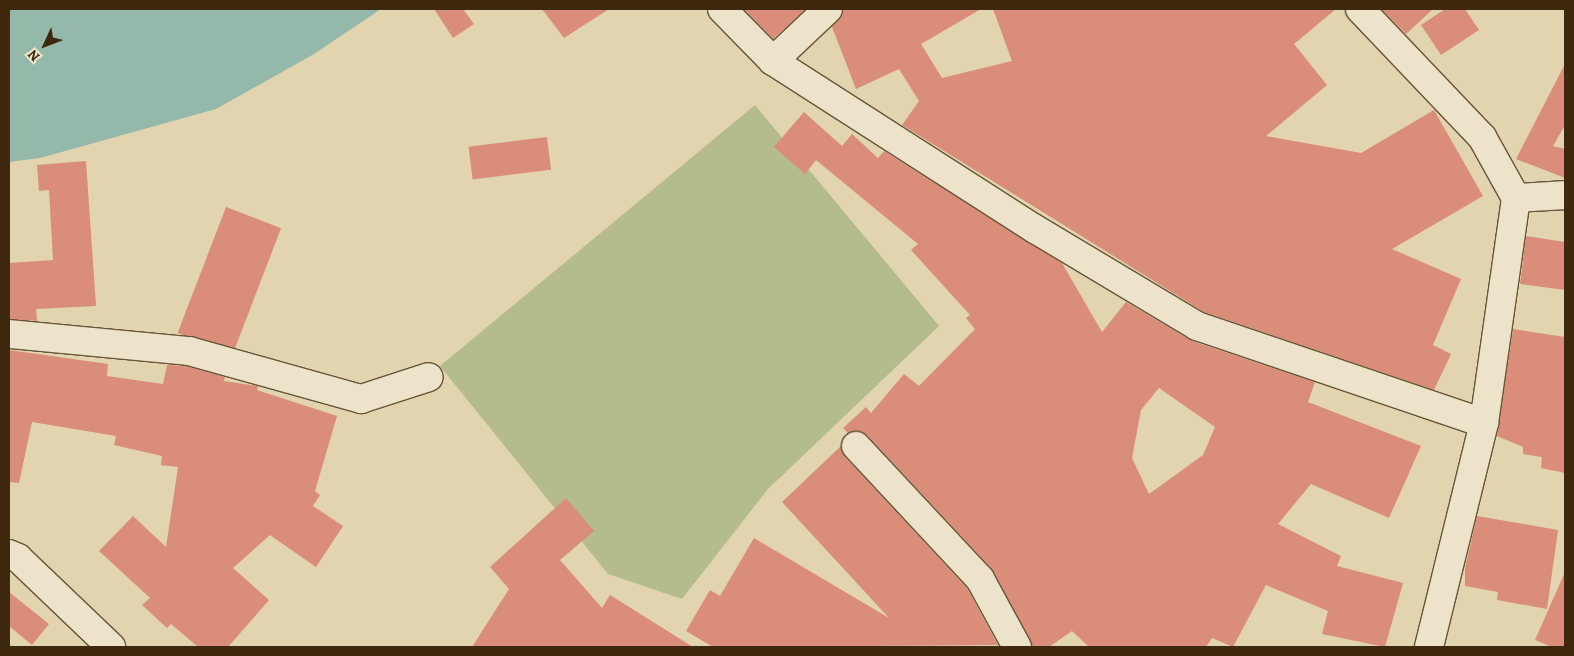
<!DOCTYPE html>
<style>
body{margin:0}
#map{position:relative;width:1574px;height:656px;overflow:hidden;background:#e1d4ae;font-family:Alegreya,serif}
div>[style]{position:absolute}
.green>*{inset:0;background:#b3bc8a}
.water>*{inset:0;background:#94b8aa}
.building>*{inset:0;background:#da8d78;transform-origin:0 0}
.roads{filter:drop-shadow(1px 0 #675437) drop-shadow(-1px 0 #675437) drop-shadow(0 1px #675437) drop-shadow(0 -1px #675437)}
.street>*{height:28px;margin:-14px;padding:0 14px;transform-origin:14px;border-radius:14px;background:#ece3ca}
span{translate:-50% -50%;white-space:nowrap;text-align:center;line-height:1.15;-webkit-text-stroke:4px #ece3ca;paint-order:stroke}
.frame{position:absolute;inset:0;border:10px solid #3e290f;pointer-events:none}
.north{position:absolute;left:20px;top:20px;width:50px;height:50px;-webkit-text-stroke:4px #ece3ca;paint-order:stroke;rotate:227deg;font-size:14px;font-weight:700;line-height:20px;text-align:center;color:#3e290f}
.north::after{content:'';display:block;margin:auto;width:18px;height:22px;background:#3e290f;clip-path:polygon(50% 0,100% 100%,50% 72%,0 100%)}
</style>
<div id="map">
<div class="green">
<div style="clip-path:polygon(755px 105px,939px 326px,768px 489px,682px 599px,608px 574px,440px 366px)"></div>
</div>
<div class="water">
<div style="clip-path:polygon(9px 9px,381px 9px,314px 54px,216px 109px,40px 158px,9px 162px)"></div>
</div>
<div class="building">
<div style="clip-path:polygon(434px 9px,463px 9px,474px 24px,453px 38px)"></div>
<div style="clip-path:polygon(542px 9px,609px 9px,564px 38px)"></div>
<div style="clip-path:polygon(744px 9px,806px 9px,773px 39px)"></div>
<div style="clip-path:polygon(843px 9px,981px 9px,921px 44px,942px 78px,1012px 61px,993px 9px,1336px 9px,1294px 44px,1327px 85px,1266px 136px,1361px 153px,1434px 110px,1483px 196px,1392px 249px,1461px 279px,1433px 345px,1451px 354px,1434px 390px,1204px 312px,902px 125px,919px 101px,899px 69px,856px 89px,832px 27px)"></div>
<div style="clip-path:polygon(1381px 9px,1433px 9px,1406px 34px)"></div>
<div style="clip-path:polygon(1445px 9px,1465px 9px,1479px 30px,1441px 55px,1421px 25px)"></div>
<div style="clip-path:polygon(1565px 64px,1565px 125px,1553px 146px,1565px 149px,1565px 178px,1516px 159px)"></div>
<div style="clip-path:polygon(evenodd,804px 112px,842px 146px,852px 134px,878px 158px,884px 151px,1062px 263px,1102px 332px,1126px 302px,1192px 341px,1315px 382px,1308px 402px,1421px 446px,1389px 518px,1311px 484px,1278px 524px,1341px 556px,1337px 566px,1403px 583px,1385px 647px,1322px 634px,1328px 611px,1266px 585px,1233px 647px,1212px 638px,1206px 647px,1089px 647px,1072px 631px,1049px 647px,1033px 647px,991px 568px,867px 435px,860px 431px,848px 433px,843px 428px,866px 407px,871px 413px,904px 374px,919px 386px,975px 329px,966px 318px,970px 315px,911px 250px,918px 244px,816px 160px,805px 174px,774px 147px,804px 112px,1159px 388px,1215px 427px,1203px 455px,1149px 494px,1132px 458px,1141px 410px,1159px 388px)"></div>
<div style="left:547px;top:137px;width:33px;height:79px;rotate:83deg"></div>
<div style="clip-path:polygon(86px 161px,96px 306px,36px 309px,37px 321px,9px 319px,9px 263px,53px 260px,49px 190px,39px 191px,37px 165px)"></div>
<div style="left:226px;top:207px;width:59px;height:135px;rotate:21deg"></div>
<div style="clip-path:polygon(1526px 236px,1565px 242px,1565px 290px,1520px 284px)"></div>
<div style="clip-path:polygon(1513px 329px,1565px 337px,1565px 473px,1541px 468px,1542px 457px,1523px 454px,1523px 447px,1497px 436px)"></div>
<div style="clip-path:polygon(9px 350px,108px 364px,107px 376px,163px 384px,167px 365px,186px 366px,225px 377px,224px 381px,258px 386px,257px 390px,337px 416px,315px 491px,320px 495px,313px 506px,343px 526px,316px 567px,270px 535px,233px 568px,269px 600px,228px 647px,198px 647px,171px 624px,167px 628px,142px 605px,150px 598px,99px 551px,133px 516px,166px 547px,178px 467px,161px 465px,162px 456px,114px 445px,116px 436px,32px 422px,19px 483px,9px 482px)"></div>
<div style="clip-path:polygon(841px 446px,845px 457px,967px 588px,998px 645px,713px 647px,686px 631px,710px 590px,720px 596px,754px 538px,889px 618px,782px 502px)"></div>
<div style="clip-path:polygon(566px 498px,594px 531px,560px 560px,602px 608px,610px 595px,693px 647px,472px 647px,509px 589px,490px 567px)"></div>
<div style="clip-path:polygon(1477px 516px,1558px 530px,1547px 609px,1497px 600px,1498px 592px,1465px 586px,1465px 568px)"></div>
<div style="clip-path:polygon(1565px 572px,1565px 647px,1552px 647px,1535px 640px)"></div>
<div style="clip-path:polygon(9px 592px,49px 624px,32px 645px,9px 626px)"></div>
</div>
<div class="roads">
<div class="street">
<div style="left:722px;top:9px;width:73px;rotate:45.6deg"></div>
<div style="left:828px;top:9px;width:76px;rotate:136.6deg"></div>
<div style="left:773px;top:61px;width:311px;rotate:32.7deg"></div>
<div style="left:1035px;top:229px;width:189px;rotate:30.9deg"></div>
<div style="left:1197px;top:326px;width:303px;rotate:18.7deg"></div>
<div style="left:1360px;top:9px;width:177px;rotate:46.4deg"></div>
<div style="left:1482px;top:137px;width:70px;rotate:60.9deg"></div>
<div style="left:1516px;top:198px;width:227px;rotate:98.1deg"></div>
<div style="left:1484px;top:423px;width:231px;rotate:103.8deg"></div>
<div style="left:1516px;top:198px;width:49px;rotate:-3.5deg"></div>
<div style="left:9px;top:334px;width:181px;rotate:5.4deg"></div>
<div style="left:189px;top:351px;width:179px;rotate:15.6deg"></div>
<div style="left:361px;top:399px;width:71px;rotate:-17.9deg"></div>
<div style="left:856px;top:446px;width:182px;rotate:47deg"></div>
<div style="left:980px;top:579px;width:77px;rotate:61.4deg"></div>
<div style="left:9px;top:554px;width:10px;rotate:24deg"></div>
<div style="left:18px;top:558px;width:129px;rotate:43.7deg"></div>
</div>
</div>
<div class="frame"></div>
<div class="north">N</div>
</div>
